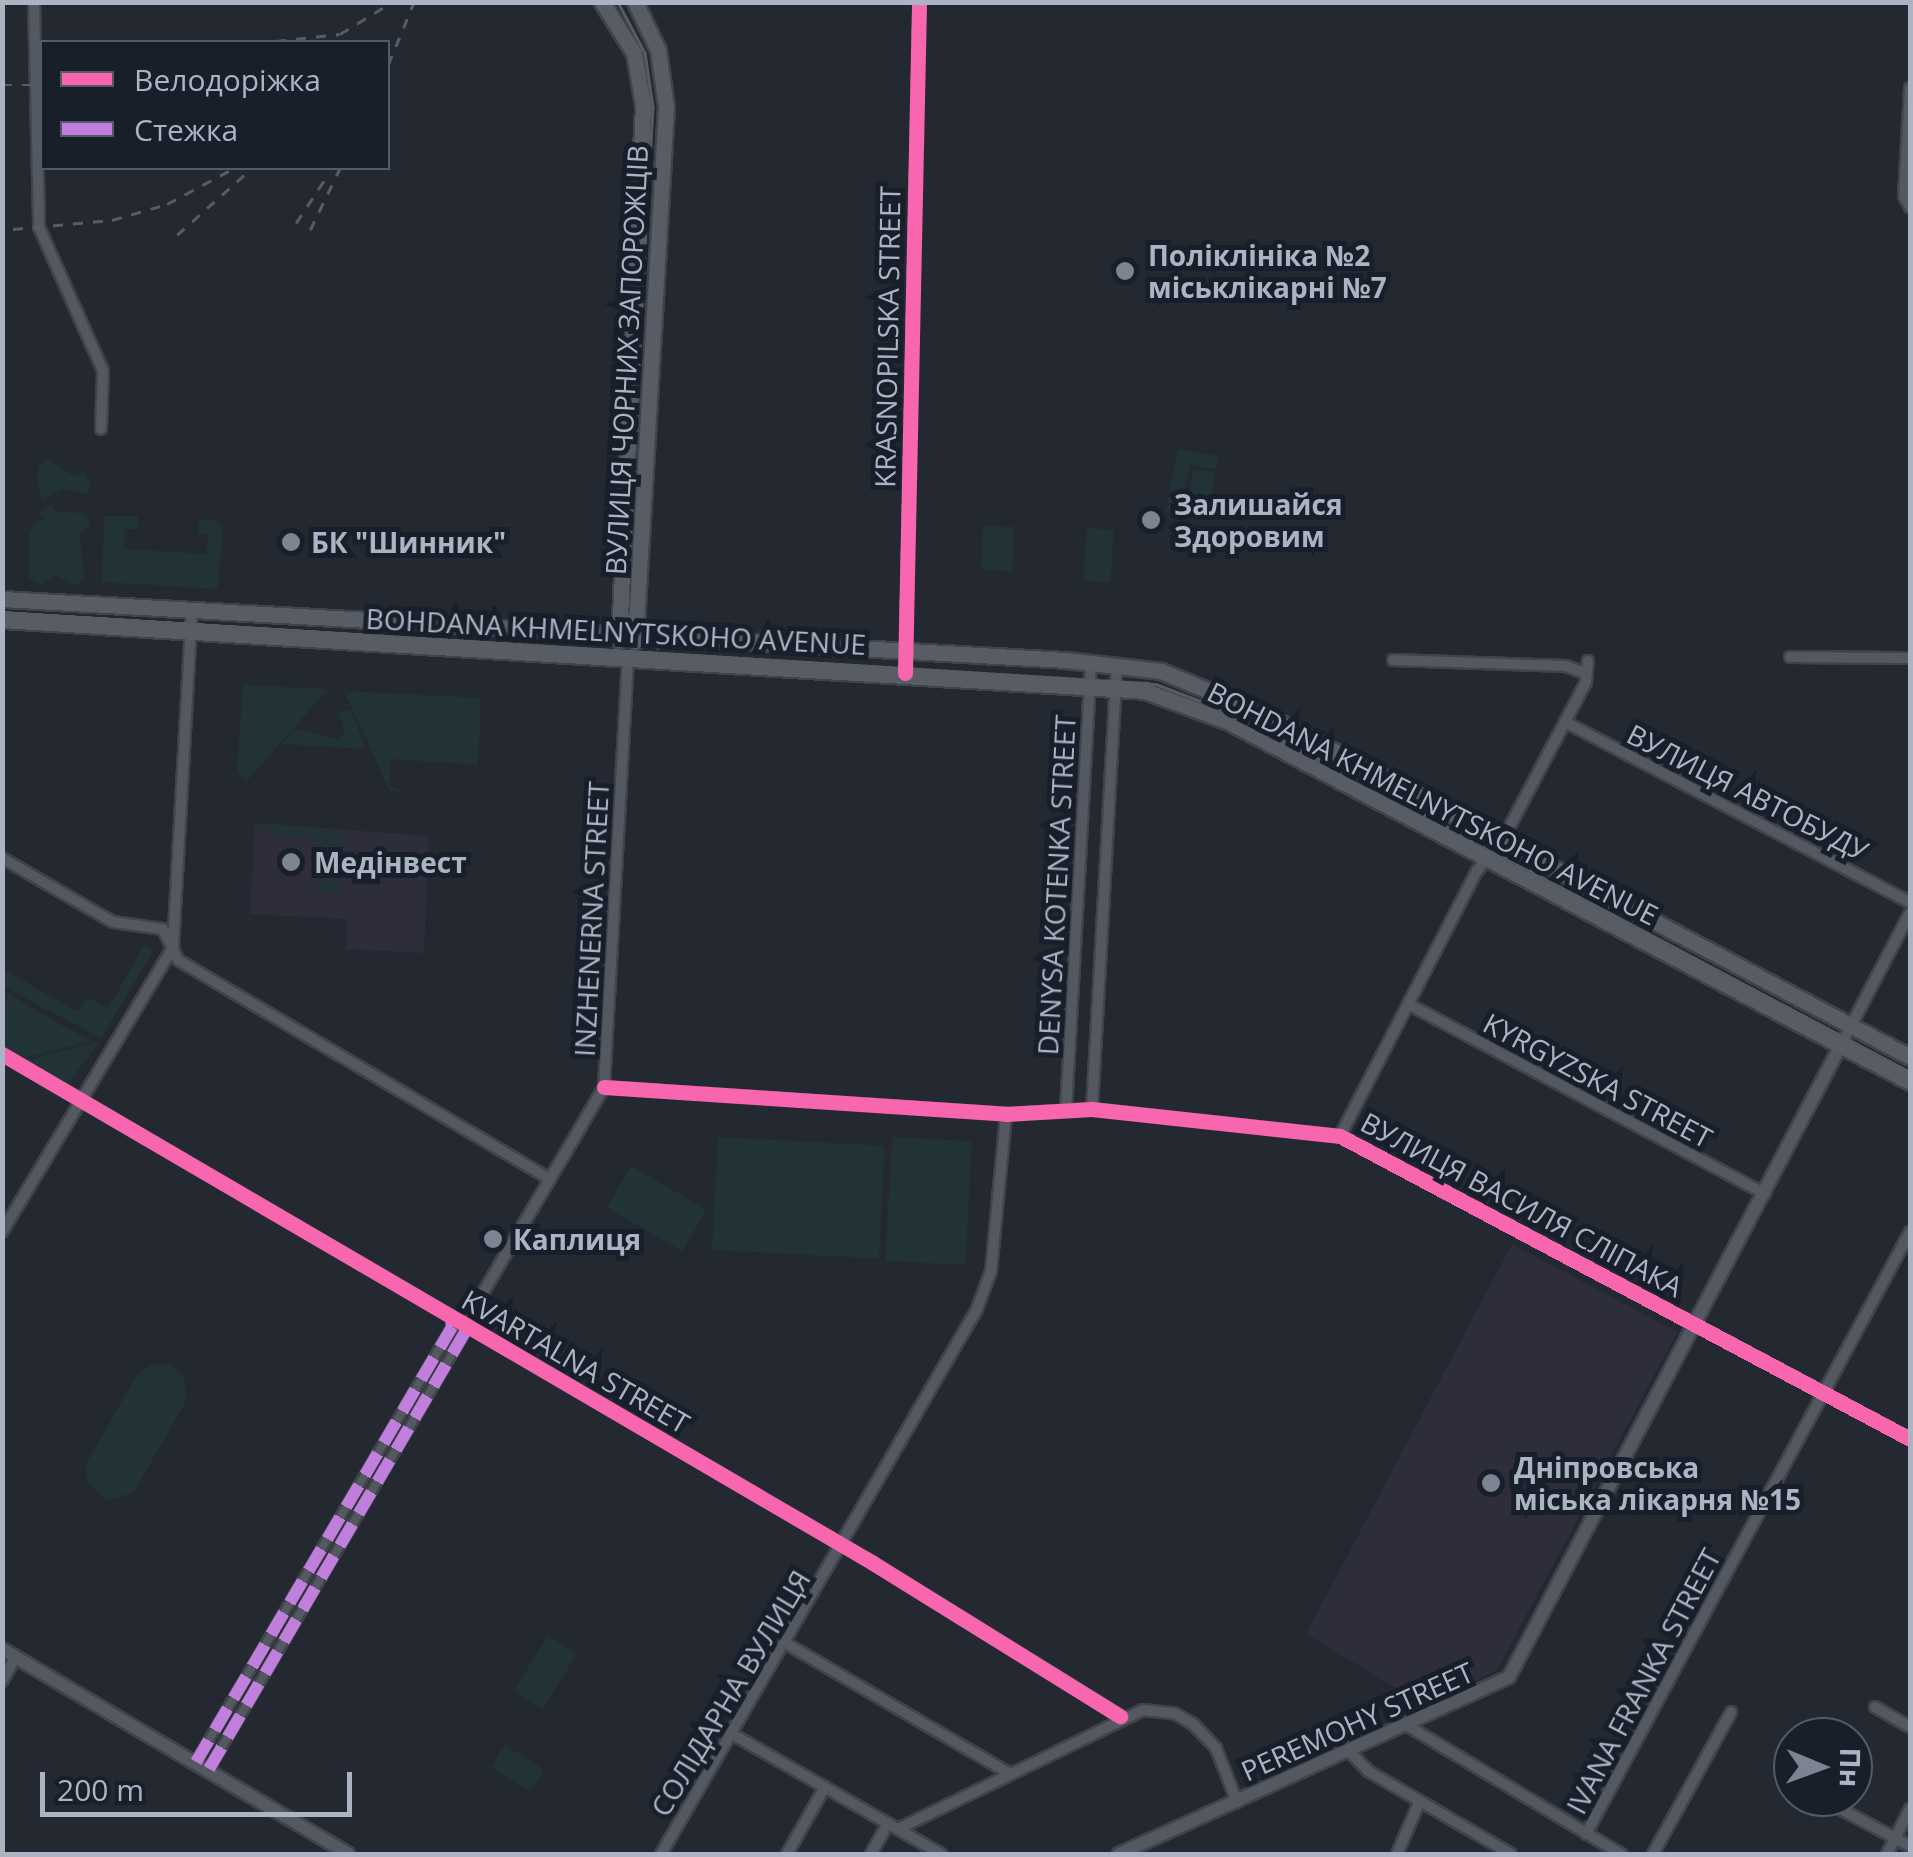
<!DOCTYPE html>
<meta charset="utf-8">
<style>
body{margin:0}
#map{position:relative;width:1913px;height:1857px;overflow:hidden;background:#242931;font-family:"Open Sans",sans-serif}
div>[style]{position:absolute}
.medical>*{inset:0;background:#2e2d3a}
.green>*{inset:0;background:#213337;transform-origin:0 0}
.roads{filter:drop-shadow(2px 0 #40434a) drop-shadow(-2px 0 #40434a) drop-shadow(0 2px #40434a) drop-shadow(0 -2px #40434a)}
.pedestrian>*{height:8px;margin:-4px;padding:0 4px;transform-origin:4px;border-radius:4px;background:#545860}
.minor>*{height:10px;margin:-5px;padding:0 5px;transform-origin:5px;border-radius:5px;background:#545860}
.tertiary>*{height:12px;margin:-6px;padding:0 6px;transform-origin:6px;border-radius:6px;background:#545860}
.secondary>*{height:15px;margin:-7.5px;padding:0 7.5px;transform-origin:7.5px;border-radius:7.5px;background:#575c65}
.tram>*{height:2.5px;margin:-1.25px;padding:0 1.25px;transform-origin:1.25px;border-radius:1.25px;background:#575b62}
.rail>*{height:2.5px;margin-top:-1.25px;transform-origin:0;background:repeating-linear-gradient(90deg,#575b62 0 10px,transparent 0 20px)}
.quiet>*{height:12px;margin-top:-6px;transform-origin:0;background:repeating-linear-gradient(90deg,#c07fdc 0 25px,transparent 0 37px)}
.cycleway>*{height:15px;margin:-7.5px;padding:0 7.5px;transform-origin:7.5px;border-radius:7.5px;background:#f766af}
.dots>*{width:28px;height:28px;translate:-50% -50%;box-sizing:border-box;border:5px solid #181f2b;border-radius:50%}
span{translate:-50% -50%;white-space:nowrap;text-align:center;line-height:1.15;-webkit-text-stroke:10px #181f2b;paint-order:stroke}
.poi-label{font-size:28px;color:#acb4c4;font-weight:700}
.left{translate:0 -50%;text-align:left}
.street-label{font-size:28px;color:#acb4c4}
.frame{position:absolute;inset:0;border:5px solid #acb4c4;pointer-events:none}
.legend{position:absolute;left:40px;top:40px;width:350px;height:130px;box-sizing:border-box;background:#181f2b;border:2px solid #535b68;margin:0;padding:12px 18px;list-style:none;font-size:30px;color:#acb4c4}
.legend li{display:flex;align-items:center;gap:20px;height:50px}
.legend b{width:50px;border:2px solid #535b68}
.north{position:absolute;left:1773px;top:1717px;width:100px;height:100px;box-sizing:border-box;background:#181f2b;border:2px solid #535b68;border-radius:50%;rotate:91deg;font-size:28px;font-weight:700;line-height:40px;text-align:center;color:#acb4c4}
.north::after{content:'';display:block;margin:auto;width:35px;height:45px;background:#7c8391;clip-path:polygon(50% 0,100% 100%,50% 72%,0 100%)}
.scale{position:absolute;left:40px;top:1772px;width:312px;height:45px;box-sizing:border-box;border:5px solid #acb4c4;border-top:0;padding-left:12px;font-size:30px;line-height:35px;white-space:nowrap;color:#acb4c4;-webkit-text-stroke:8px #181f2b;paint-order:stroke}
</style>
<div id="map">
<div class="medical">
<div style="clip-path:polygon(255px 823px,429px 836px,424px 953px,346px 949px,347px 919px,250px 914px)"></div>
<div style="clip-path:polygon(1512px 1244px,1677px 1332px,1497px 1670px,1426px 1706px,1306px 1634px)"></div>
</div>
<div class="green">
<div style="clip-path:polygon(1178px 449px,1219px 456px,1216px 469px,1190px 465px,1179px 515px,1165px 512px)"></div>
<div style="clip-path:polygon(48px 460px,74px 476px,84px 471px,91px 484px,87px 494px,61px 489px,43px 501px,37px 479px,39px 465px)"></div>
<div style="left:1193px;top:469px;width:22px;height:48px;rotate:8deg"></div>
<div style="clip-path:polygon(51px 505px,57px 512px,84px 513px,91px 523px,80px 534px,84px 577px,76px 585px,56px 576px,41px 584px,29px 579px,29px 535px,34px 523px,45px 519px,38px 513px)"></div>
<div style="clip-path:polygon(104px 516px,138px 516px,138px 529px,125px 529px,124px 549px,206px 554px,208px 534px,198px 533px,199px 519px,215px 520px,223px 526px,218px 589px,102px 582px)"></div>
<div style="left:983px;top:526px;width:31px;height:44px;rotate:2deg"></div>
<div style="left:1087px;top:528px;width:27px;height:53px;rotate:4deg"></div>
<div style="clip-path:polygon(243px 685px,328px 689px,246px 782px,237px 772px)"></div>
<div style="clip-path:polygon(344px 691px,481px 698px,478px 765px,391px 759px,389px 785px,405px 792px,390px 791px)"></div>
<div style="clip-path:polygon(338px 711px,351px 711px,366px 749px,281px 744px,295px 728px,340px 740px,345px 730px)"></div>
<div style="clip-path:polygon(255px 823px,343px 832px,339px 892px,320px 892px,316px 838px,278px 835px)"></div>
<div style="clip-path:polygon(144px 945px,154px 950px,101px 1038px,3px 986px,3px 969px,78px 1012px,87px 997px,108px 1009px)"></div>
<div style="clip-path:polygon(2px 990px,61px 1025px,92px 1041px,20px 1059px,3px 1048px)"></div>
<div style="clip-path:polygon(100px 1041px,66px 1086px,23px 1061px)"></div>
<div style="left:718px;top:1137px;width:167px;height:113px;rotate:3deg"></div>
<div style="left:892px;top:1137px;width:80px;height:124px;rotate:3deg"></div>
<div style="left:631px;top:1166px;width:87px;height:48px;rotate:30deg"></div>
<div style="clip-path:polygon(153px 1364px,170px 1365px,184px 1376px,186px 1401px,134px 1492px,108px 1501px,87px 1483px,86px 1464px,138px 1373px)"></div>
<div style="left:548px;top:1636px;width:34px;height:65px;rotate:32deg"></div>
<div style="left:505px;top:1745px;width:46px;height:26px;rotate:32deg"></div>
</div>
<div class="roads">
<div class="pedestrian">
<div style="left:196px;top:1762px;width:505px;rotate:-59.52deg"></div>
<div style="left:452px;top:1327px;width:10px;rotate:-96deg"></div>
<div style="left:209px;top:1769px;width:512px;rotate:-59.63deg"></div>
</div>
<div class="minor">
<div style="left:34px;top:2px;width:225px;rotate:88.7deg"></div>
<div style="left:39px;top:227px;width:158px;rotate:66deg"></div>
<div style="left:103px;top:371px;width:58px;rotate:92deg"></div>
<div style="left:1910px;top:88px;width:108px;rotate:93.2deg"></div>
<div style="left:1904px;top:196px;width:13px;rotate:61deg"></div>
<div style="left:1790px;top:657px;width:120px;rotate:0.5deg"></div>
<div style="left:1393px;top:660px;width:173px;rotate:2deg"></div>
<div style="left:1566px;top:666px;width:22px;rotate:21deg"></div>
<div style="left:905px;top:673px;width:671px;rotate:-88.8deg"></div>
<div style="left:1565px;top:722px;width:389px;rotate:27.6deg"></div>
<div style="left:2px;top:858px;width:128px;rotate:30deg"></div>
<div style="left:113px;top:922px;width:50px;rotate:8deg"></div>
<div style="left:163px;top:929px;width:34px;rotate:64deg"></div>
<div style="left:178px;top:960px;width:432px;rotate:30.5deg"></div>
<div style="left:1410px;top:1005px;width:402px;rotate:28deg"></div>
<div style="left:1841px;top:1045px;width:149px;rotate:-62.4deg"></div>
<div style="left:2px;top:1054px;width:1009px;rotate:30.3deg"></div>
<div style="left:873px;top:1563px;width:291px;rotate:31.8deg"></div>
<div style="left:604px;top:1087px;width:403px;rotate:3.8deg"></div>
<div style="left:1006px;top:1114px;width:86px;rotate:-3.3deg"></div>
<div style="left:1092px;top:1109px;width:249px;rotate:6.2deg"></div>
<div style="left:1340px;top:1136px;width:646px;rotate:27.99deg"></div>
<div style="left:1092px;top:1109px;width:446px;rotate:-86.8deg"></div>
<div style="left:1066px;top:1110px;width:449px;rotate:-86.8deg"></div>
<div style="left:1340px;top:1136px;width:298px;rotate:-62.7deg"></div>
<div style="left:1477px;top:871px;width:39px;rotate:-50deg"></div>
<div style="left:1502px;top:841px;width:135px;rotate:-62.1deg"></div>
<div style="left:1565px;top:722px;width:45px;rotate:-62.3deg"></div>
<div style="left:1586px;top:682px;width:21px;rotate:-85deg"></div>
<div style="left:2px;top:1232px;width:332px;rotate:-59deg"></div>
<div style="left:173px;top:947px;width:338px;rotate:-86.8deg"></div>
<div style="left:464px;top:1325px;width:276px;rotate:-59.5deg"></div>
<div style="left:604px;top:1087px;width:431px;rotate:-86.8deg"></div>
<div style="left:787px;top:1644px;width:258px;rotate:30.2deg"></div>
<div style="left:2px;top:1681px;width:28px;rotate:-60deg"></div>
<div style="left:1875px;top:1707px;width:40px;rotate:29.7deg"></div>
<div style="left:1408px;top:1726px;width:249px;rotate:31deg"></div>
<div style="left:734px;top:1735px;width:239px;rotate:29.9deg"></div>
<div style="left:1349px;top:1751px;width:28px;rotate:46deg"></div>
<div style="left:1368px;top:1771px;width:165px;rotate:30.1deg"></div>
<div style="left:1835px;top:1806px;width:85px;rotate:28.1deg"></div>
<div style="left:898px;top:1829px;width:272px;rotate:-25.9deg"></div>
<div style="left:1143px;top:1710px;width:31px;rotate:6deg"></div>
<div style="left:1174px;top:1713px;width:22px;rotate:30deg"></div>
<div style="left:1193px;top:1724px;width:33px;rotate:46deg"></div>
<div style="left:1216px;top:1748px;width:58px;rotate:68.7deg"></div>
<div style="left:1586px;top:1834px;width:684px;rotate:-61.71deg"></div>
<div style="left:661px;top:1854px;width:630px;rotate:-59.89deg"></div>
<div style="left:977px;top:1309px;width:40px;rotate:-69.8deg"></div>
<div style="left:991px;top:1271px;width:158px;rotate:-84.5deg"></div>
<div style="left:787px;top:1854px;width:77px;rotate:-60.4deg"></div>
<div style="left:871px;top:1854px;width:35px;rotate:-61deg"></div>
<div style="left:1397px;top:1854px;width:56px;rotate:-66.7deg"></div>
<div style="left:1653px;top:1854px;width:162px;rotate:-61.2deg"></div>
<div style="left:1887px;top:1854px;width:51px;rotate:-62.9deg"></div>
</div>
<div class="tertiary">
<div style="left:2px;top:1649px;width:402px;rotate:30.6deg"></div>
<div style="left:1119px;top:1854px;width:428px;rotate:-24.4deg"></div>
<div style="left:1509px;top:1677px;width:714px;rotate:-62.29deg"></div>
</div>
<div class="secondary">
<div style="left:602px;top:2px;width:60px;rotate:57.9deg"></div>
<div style="left:634px;top:53px;width:53px;rotate:80.2deg"></div>
<div style="left:643px;top:105px;width:536px;rotate:92.57deg"></div>
<div style="left:635px;top:2px;width:53px;rotate:64.4deg"></div>
<div style="left:658px;top:50px;width:58px;rotate:82deg"></div>
<div style="left:666px;top:107px;width:535px;rotate:93.32deg"></div>
<div style="left:2px;top:599px;width:1065px;rotate:3.28deg"></div>
<div style="left:1065px;top:660px;width:97px;rotate:6.5deg"></div>
<div style="left:1161px;top:671px;width:107px;rotate:22.5deg"></div>
<div style="left:1260px;top:712px;width:736px;rotate:27.96deg"></div>
<div style="left:2px;top:620px;width:1145px;rotate:3.55deg"></div>
<div style="left:1145px;top:691px;width:90px;rotate:20.3deg"></div>
<div style="left:1229px;top:722px;width:770px;rotate:27.86deg"></div>
</div>
</div>
<div class="tram">
<div style="left:618px;top:2px;width:58px;rotate:62.1deg"></div>
<div style="left:645px;top:53px;width:55px;rotate:81.6deg"></div>
<div style="left:653px;top:107px;width:498px;rotate:93.3deg"></div>
<div style="left:624px;top:604px;width:28px;rotate:72deg"></div>
<div style="left:633px;top:631px;width:30px;rotate:34deg"></div>
<div style="left:2px;top:612px;width:1156px;rotate:3.57deg"></div>
<div style="left:1156px;top:684px;width:81px;rotate:20.9deg"></div>
<div style="left:1232px;top:713px;width:767px;rotate:27.9deg"></div>
</div>
<div class="rail">
<div style="left:122px;top:2px;width:192px"></div>
<div style="left:276px;top:41px;width:64px;rotate:-6.2deg"></div>
<div style="left:340px;top:34px;width:61px;rotate:-31.6deg"></div>
<div style="left:388px;top:65px;width:68px;rotate:-67.6deg"></div>
<div style="left:2px;top:85px;width:40px"></div>
<div style="left:296px;top:223px;width:53px;rotate:-56.6deg"></div>
<div style="left:13px;top:229px;width:99px;rotate:-5.2deg"></div>
<div style="left:112px;top:220px;width:57px;rotate:-16.2deg"></div>
<div style="left:167px;top:204px;width:76px;rotate:-28.2deg"></div>
<div style="left:310px;top:230px;width:69px;rotate:-64.2deg"></div>
<div style="left:177px;top:235px;width:101px;rotate:-41.8deg"></div>
</div>
<div class="quiet">
<div style="left:196px;top:1762px;width:505px;rotate:-59.52deg"></div>
<div style="left:452px;top:1327px;width:10px;rotate:-96deg"></div>
<div style="left:209px;top:1769px;width:512px;rotate:-59.63deg"></div>
</div>
<div class="cycleway">
<div style="left:905px;top:673px;width:671px;rotate:-88.8deg"></div>
<div style="left:2px;top:1054px;width:1009px;rotate:30.3deg"></div>
<div style="left:873px;top:1563px;width:291px;rotate:31.8deg"></div>
<div style="left:604px;top:1087px;width:403px;rotate:3.8deg"></div>
<div style="left:1006px;top:1114px;width:86px;rotate:-3.3deg"></div>
<div style="left:1092px;top:1109px;width:249px;rotate:6.2deg"></div>
<div style="left:1340px;top:1136px;width:646px;rotate:27.99deg"></div>
</div>
<div class="dots">
<div style="left:1125px;top:271px;background:#7c8391"></div>
<div style="left:1151px;top:520px;background:#7c8391"></div>
<div style="left:291px;top:542px;background:#7c8391"></div>
<div style="left:291px;top:862px;background:#7c8391"></div>
<div style="left:493px;top:1239px;background:#7c8391"></div>
<div style="left:1491px;top:1483px;background:#7c8391"></div>
</div>
<div class="poi-label">
<span class="left" style="left:1148px;top:271px">Поліклініка №2<br>міськлікарні №7</span>
<span class="left" style="left:1174px;top:520px">Залишайся<br>Здоровим</span>
<span class="left" style="left:311px;top:542px">БК "Шинник"</span>
<span class="left" style="left:314px;top:862px">Медінвест</span>
<span class="left" style="left:513px;top:1239px">Каплиця</span>
<span class="left" style="left:1514px;top:1483px">Дніпровська<br>міська лікарня №15</span>
</div>
<div class="street-label">
<span style="left:887px;top:337px;rotate:-89deg">KRASNOPILSKA STREET</span>
<span style="left:626px;top:360px;rotate:-87deg">ВУЛИЦЯ ЧОРНИХ ЗАПОРОЖЦІВ</span>
<span style="left:616px;top:631px;rotate:3deg">BOHDANA KHMELNYTSKOHO AVENUE</span>
<span style="left:1748px;top:792px;rotate:27deg">ВУЛИЦЯ АВТОБУДУ</span>
<span style="left:1433px;top:803px;rotate:27deg">BOHDANA KHMELNYTSKOHO AVENUE</span>
<span style="left:1056px;top:885px;rotate:-87deg">DENYSA KOTENKA STREET</span>
<span style="left:591px;top:919px;rotate:-87deg">INZHENERNA STREET</span>
<span style="left:1598px;top:1080px;rotate:28deg">KYRGYZSKA STREET</span>
<span style="left:1522px;top:1204px;rotate:28deg">ВУЛИЦЯ ВАСИЛЯ СЛІПАКА</span>
<span style="left:576px;top:1361px;rotate:30deg">KVARTALNA STREET</span>
<span style="left:1643px;top:1681px;rotate:-62deg">IVANA FRANKA STREET</span>
<span style="left:730px;top:1693px;rotate:-59deg">СОЛІДАРНА ВУЛИЦЯ</span>
<span style="left:1357px;top:1721px;rotate:-24deg">PEREMOHY STREET</span>
</div>
<div class="frame"></div>
<ul class="legend">
<li><b style="height:12px;background:#f766af"></b>Велодоріжка</li>
<li><b style="height:12px;background:#c07fdc"></b>Стежка</li>
</ul>
<div class="north">Пн</div>
<div class="scale">200 m</div>
</div>
